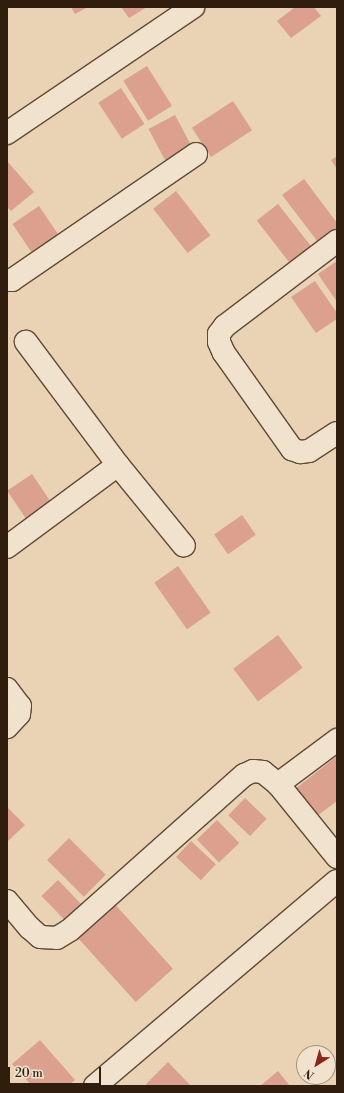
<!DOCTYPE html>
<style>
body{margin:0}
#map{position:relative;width:344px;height:1093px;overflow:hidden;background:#e9d3b4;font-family:"Libre Bodoni",serif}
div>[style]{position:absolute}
.building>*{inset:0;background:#dba08e;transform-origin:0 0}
.roads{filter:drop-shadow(1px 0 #5f4a38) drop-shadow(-1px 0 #5f4a38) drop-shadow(0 1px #5f4a38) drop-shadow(0 -1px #5f4a38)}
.minor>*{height:22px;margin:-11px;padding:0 11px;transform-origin:11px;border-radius:11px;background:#f1e2ce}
span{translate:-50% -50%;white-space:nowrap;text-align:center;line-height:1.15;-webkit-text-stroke:4px #f1e2ce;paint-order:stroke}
.frame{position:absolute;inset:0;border:8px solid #311d0e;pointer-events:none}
.north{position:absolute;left:296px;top:1045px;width:40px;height:40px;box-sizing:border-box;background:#f1e2ce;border:1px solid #a49381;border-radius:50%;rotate:217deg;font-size:11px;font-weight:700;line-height:16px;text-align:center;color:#311d0e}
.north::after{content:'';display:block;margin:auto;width:14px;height:18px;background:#8f2418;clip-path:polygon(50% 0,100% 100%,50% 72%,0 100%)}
.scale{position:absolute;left:8px;top:1067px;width:93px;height:18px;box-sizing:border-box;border:2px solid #311d0e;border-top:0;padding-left:5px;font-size:12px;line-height:14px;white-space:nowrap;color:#311d0e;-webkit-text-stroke:3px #f1e2ce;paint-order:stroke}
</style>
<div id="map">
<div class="building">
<div style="clip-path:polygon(71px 7px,88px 7px,75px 14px)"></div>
<div style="clip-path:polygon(121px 7px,147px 7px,129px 18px)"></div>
<div style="clip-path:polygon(295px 7px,314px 7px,321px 16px,291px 38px,277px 21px)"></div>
<div style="left:147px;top:66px;width:47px;height:28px;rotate:58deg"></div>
<div style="left:121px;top:88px;width:43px;height:27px;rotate:57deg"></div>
<div style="left:233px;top:101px;width:35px;height:49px;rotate:57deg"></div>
<div style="left:175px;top:115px;width:36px;height:30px;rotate:62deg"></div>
<div style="clip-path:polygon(337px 156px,337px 169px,331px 160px)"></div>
<div style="clip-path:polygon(7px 161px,34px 192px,11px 211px,7px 207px)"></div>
<div style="clip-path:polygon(304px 179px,337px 223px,337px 228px,318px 242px,282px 195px)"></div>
<div style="left:176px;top:191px;width:56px;height:29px;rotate:52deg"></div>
<div style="left:278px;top:204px;width:54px;height:27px;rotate:52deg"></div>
<div style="left:39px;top:206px;width:41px;height:32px;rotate:56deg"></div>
<div style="clip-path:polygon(337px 261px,337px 302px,318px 274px)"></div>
<div style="clip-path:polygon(315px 281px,337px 313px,337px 319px,316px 333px,291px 297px)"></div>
<div style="left:32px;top:474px;width:40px;height:30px;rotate:56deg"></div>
<div style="left:242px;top:515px;width:24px;height:34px;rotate:55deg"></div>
<div style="left:178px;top:566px;width:57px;height:29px;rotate:55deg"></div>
<div style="left:278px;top:635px;width:41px;height:56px;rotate:53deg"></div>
<div style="clip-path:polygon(337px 756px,337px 801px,317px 816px,295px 789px)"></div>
<div style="left:245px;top:798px;width:30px;height:24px;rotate:44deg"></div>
<div style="clip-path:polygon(7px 807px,25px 825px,7px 842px)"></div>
<div style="left:217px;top:820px;width:32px;height:28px;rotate:46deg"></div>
<div style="left:69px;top:838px;width:52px;height:31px;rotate:45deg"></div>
<div style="left:191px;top:841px;width:34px;height:22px;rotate:43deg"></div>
<div style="left:58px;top:880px;width:36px;height:23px;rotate:46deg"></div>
<div style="left:112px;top:901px;width:91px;height:50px;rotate:48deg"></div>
<div style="clip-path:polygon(40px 1040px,75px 1080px,68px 1086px,32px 1086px,12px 1064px)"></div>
<div style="clip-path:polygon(168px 1062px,191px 1086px,148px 1086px,146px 1084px)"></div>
<div style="clip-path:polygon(278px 1071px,290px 1086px,260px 1086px)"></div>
</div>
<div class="roads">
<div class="minor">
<div style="left:7px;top:133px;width:225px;rotate:-34.1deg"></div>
<div style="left:337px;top:241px;width:141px;rotate:142.8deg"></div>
<div style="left:225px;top:326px;width:10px;rotate:127deg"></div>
<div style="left:219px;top:334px;width:8px;rotate:90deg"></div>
<div style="left:219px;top:342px;width:12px;rotate:66deg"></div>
<div style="left:224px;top:353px;width:118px;rotate:54.7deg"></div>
<div style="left:292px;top:449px;width:9px;rotate:21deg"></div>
<div style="left:300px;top:452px;width:9px;rotate:-6deg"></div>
<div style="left:309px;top:451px;width:33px;rotate:-33deg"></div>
<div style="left:7px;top:280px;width:5px"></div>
<div style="left:12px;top:280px;width:223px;rotate:-34.4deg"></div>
<div style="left:118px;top:465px;width:104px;rotate:50.8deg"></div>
<div style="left:7px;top:547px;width:138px;rotate:-36.5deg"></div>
<div style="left:118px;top:465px;width:154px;rotate:-126.8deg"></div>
<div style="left:7px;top:689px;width:21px;rotate:53deg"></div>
<div style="left:20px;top:706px;width:8px;rotate:97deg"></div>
<div style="left:19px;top:714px;width:18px;rotate:133deg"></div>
<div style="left:278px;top:784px;width:74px;rotate:-36.7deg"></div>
<div style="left:7px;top:901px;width:35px;rotate:50deg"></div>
<div style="left:30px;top:928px;width:13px;rotate:42deg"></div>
<div style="left:40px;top:937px;width:17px;rotate:3deg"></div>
<div style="left:57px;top:938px;width:15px;rotate:-32deg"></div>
<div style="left:70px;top:930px;width:233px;rotate:-41.7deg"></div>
<div style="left:244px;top:775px;width:10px;rotate:-24deg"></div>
<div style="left:253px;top:771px;width:10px;rotate:6deg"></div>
<div style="left:263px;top:772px;width:19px;rotate:39deg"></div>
<div style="left:278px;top:784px;width:94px;rotate:51.1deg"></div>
<div style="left:95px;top:1086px;width:317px;rotate:-40.3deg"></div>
</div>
</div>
<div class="frame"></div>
<div class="north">N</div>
<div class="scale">20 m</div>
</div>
